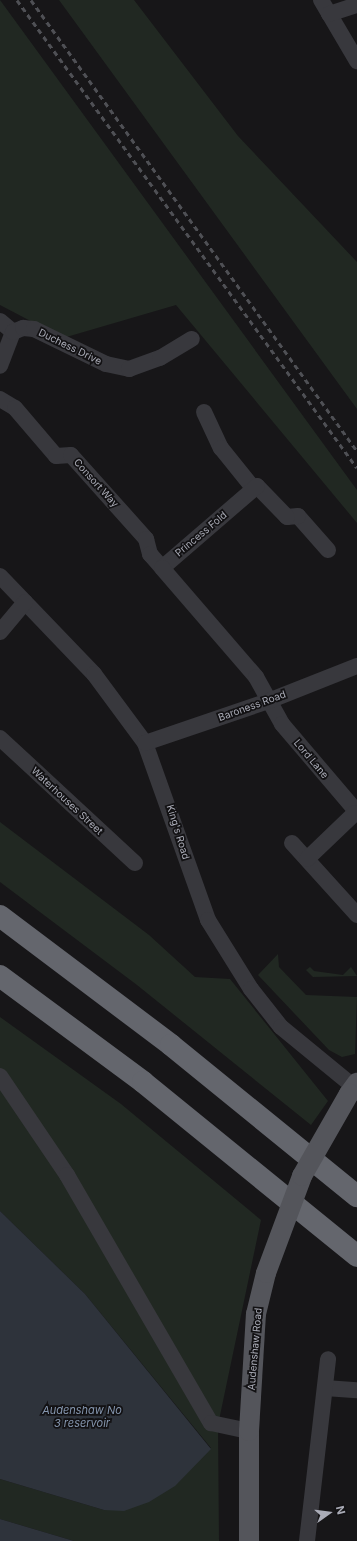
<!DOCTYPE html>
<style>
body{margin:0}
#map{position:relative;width:357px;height:1541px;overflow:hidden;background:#171618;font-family:Inter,sans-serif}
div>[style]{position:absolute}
.green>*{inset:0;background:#212822}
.water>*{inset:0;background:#2e333b}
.minor>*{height:16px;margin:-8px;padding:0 8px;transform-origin:8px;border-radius:8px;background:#38383d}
.major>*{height:20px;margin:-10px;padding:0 10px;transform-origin:10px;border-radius:10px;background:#54555b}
.highway>*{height:22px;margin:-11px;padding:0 11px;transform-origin:11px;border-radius:11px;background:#64666d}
.rail>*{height:3px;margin-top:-1.5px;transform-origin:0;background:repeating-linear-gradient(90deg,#4f5055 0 5px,transparent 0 9px)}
.major-bridge>*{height:20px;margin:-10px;padding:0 10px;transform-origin:10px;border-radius:10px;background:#54555b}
span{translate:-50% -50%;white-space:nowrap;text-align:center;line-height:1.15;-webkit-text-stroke:3.5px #121113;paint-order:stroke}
.street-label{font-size:10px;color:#aaacb7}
.water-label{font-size:11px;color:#8596ae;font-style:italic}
.north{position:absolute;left:309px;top:1493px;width:40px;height:40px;-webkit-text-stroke:3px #121113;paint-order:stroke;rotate:76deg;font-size:11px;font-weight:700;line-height:16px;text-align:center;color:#aaacb7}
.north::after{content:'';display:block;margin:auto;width:14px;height:18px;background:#aaacb7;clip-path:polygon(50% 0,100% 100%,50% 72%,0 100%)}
</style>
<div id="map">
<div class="green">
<div style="clip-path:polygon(0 0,357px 490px,357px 523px,176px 305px,63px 338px,0 305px)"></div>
<div style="clip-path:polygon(59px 0,134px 0,238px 136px,357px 262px,357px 409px)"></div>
<div style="clip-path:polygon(0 822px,149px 935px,195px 977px,230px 979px,328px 1101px,311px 1125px,137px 985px,0 882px)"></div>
<div style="clip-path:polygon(278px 954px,279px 967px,306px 995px,357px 997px,355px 1054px,342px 1057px,329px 1050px,258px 975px)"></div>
<div style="clip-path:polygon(310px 967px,314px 971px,343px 975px,351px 967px,357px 976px,313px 977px,306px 970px)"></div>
<div style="clip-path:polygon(0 1017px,121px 1104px,261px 1220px,218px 1425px,219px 1541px,74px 1541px,0 1519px,0 1479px,104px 1510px,211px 1448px,85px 1294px,0 1211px)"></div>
</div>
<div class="water">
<div style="clip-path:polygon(0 1211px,85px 1294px,211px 1449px,175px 1486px,149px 1502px,124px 1511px,104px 1510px,0 1479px)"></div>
<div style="clip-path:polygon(0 1519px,74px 1541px,0 1541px)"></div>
</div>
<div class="minor">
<div style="left:321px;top:0;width:71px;rotate:59.5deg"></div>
<div style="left:329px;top:14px;width:29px;rotate:-18deg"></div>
<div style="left:0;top:321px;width:17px;rotate:40deg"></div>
<div style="left:13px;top:332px;width:36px;rotate:111deg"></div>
<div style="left:13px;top:332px;width:11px;rotate:-22deg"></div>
<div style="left:23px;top:328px;width:11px;rotate:5deg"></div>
<div style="left:34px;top:329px;width:80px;rotate:25.9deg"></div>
<div style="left:106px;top:364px;width:24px;rotate:12deg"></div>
<div style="left:129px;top:369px;width:33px;rotate:-20deg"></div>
<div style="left:160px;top:358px;width:37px;rotate:-31deg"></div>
<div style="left:0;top:399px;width:17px;rotate:31deg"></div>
<div style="left:15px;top:408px;width:63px;rotate:49.5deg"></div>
<div style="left:56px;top:456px;width:15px;rotate:-4deg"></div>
<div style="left:71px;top:455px;width:113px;rotate:48.2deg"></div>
<div style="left:146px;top:539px;width:16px;rotate:75deg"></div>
<div style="left:150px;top:554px;width:18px;rotate:49deg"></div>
<div style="left:204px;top:412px;width:40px;rotate:65deg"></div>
<div style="left:221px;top:448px;width:53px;rotate:51.2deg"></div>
<div style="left:328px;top:550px;width:45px;rotate:-131.4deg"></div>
<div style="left:298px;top:516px;width:11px;rotate:175deg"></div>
<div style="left:287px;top:517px;width:43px;rotate:-134.1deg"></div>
<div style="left:257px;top:486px;width:125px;rotate:139.2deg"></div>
<div style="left:162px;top:568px;width:144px;rotate:49.2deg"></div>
<div style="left:256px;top:677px;width:54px;rotate:61deg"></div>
<div style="left:282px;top:724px;width:116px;rotate:49.6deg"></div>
<div style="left:0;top:576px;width:136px;rotate:46.2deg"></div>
<div style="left:94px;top:674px;width:86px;rotate:53.5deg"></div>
<div style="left:145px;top:743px;width:188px;rotate:70.4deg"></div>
<div style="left:208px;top:920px;width:81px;rotate:58.1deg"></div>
<div style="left:251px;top:989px;width:48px;rotate:51.7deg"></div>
<div style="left:281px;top:1027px;width:94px;rotate:39.4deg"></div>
<div style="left:0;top:632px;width:39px;rotate:-50deg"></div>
<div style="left:0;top:738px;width:184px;rotate:42.8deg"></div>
<div style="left:145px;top:743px;width:133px;rotate:-18.8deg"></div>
<div style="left:271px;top:700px;width:92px;rotate:-21.6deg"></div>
<div style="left:292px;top:843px;width:97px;rotate:47.9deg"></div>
<div style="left:307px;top:859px;width:66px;rotate:-43.8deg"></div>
<div style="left:0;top:1076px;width:120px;rotate:55.9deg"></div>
<div style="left:67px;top:1175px;width:287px;rotate:59.9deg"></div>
<div style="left:211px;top:1423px;width:39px;rotate:12deg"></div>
<div style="left:325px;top:1388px;width:32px;rotate:4deg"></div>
<div style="left:307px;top:1541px;width:183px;rotate:-83.4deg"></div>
</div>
<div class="major">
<div style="left:349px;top:1094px;width:14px;rotate:-54deg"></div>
<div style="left:249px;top:1541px;width:110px;rotate:-90deg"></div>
<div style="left:249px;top:1431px;width:117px;rotate:-86.6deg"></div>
<div style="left:256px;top:1314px;width:42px;rotate:-76.3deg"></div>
</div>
<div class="highway">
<div style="left:0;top:916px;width:214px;rotate:37deg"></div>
<div style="left:171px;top:1045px;width:240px;rotate:39.1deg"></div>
<div style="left:0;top:976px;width:178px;rotate:36.5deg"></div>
<div style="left:143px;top:1082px;width:276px;rotate:39.1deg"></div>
</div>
<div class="rail">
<div style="left:17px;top:0;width:578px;rotate:54deg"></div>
<div style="left:31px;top:0;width:556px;rotate:54.14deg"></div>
</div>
<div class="major-bridge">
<div style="left:266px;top:1273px;width:103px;rotate:-69.6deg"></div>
<div style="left:302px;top:1176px;width:95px;rotate:-60.2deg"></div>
</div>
<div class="street-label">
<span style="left:70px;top:347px;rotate:26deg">Duchess Drive</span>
<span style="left:96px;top:483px;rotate:48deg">Consort Way</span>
<span style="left:201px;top:534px;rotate:-40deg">Princess Fold</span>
<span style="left:252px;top:706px;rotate:-20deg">Baroness Road</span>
<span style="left:311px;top:759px;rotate:50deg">Lord Lane</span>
<span style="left:67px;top:801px;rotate:43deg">Waterhouses Street</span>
<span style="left:178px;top:832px;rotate:73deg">King's Road</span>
<span style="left:255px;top:1349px;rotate:-85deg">Audenshaw Road</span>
</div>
<div class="water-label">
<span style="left:82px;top:1417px">Audenshaw No<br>3 reservoir</span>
</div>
<div class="north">N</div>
</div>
